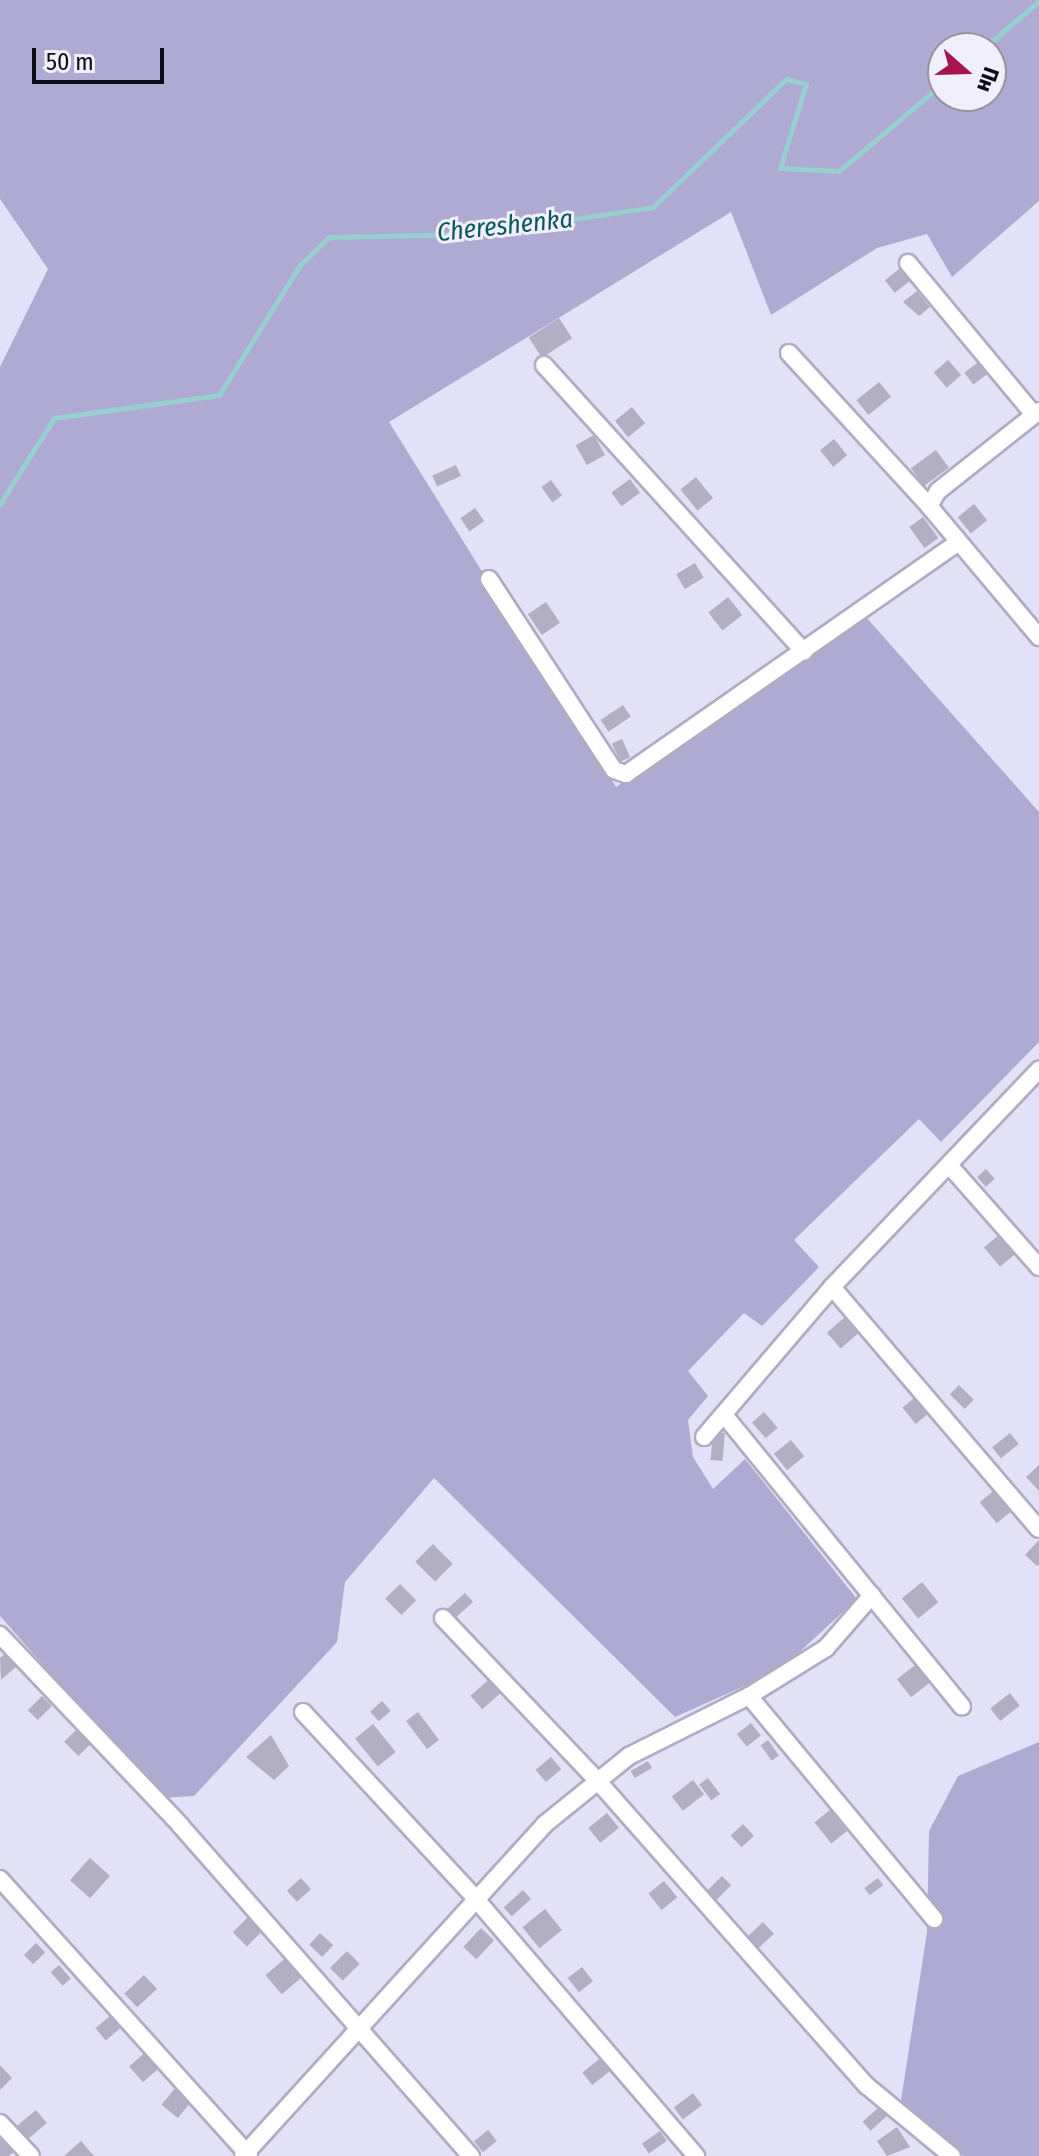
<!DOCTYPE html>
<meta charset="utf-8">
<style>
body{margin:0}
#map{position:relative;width:1039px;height:2156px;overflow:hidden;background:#e3e1f7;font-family:"Fira Sans Condensed",sans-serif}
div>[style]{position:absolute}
.forest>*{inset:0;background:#afaad2}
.stream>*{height:5px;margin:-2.5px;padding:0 2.5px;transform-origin:2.5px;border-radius:2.5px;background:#98cfcf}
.building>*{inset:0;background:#b2afc4;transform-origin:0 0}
.roads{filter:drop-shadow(2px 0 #b0adc2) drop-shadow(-2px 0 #b0adc2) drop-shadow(0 2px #b0adc2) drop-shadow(0 -2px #b0adc2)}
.street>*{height:16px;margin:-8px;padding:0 8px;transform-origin:8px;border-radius:8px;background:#fff}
span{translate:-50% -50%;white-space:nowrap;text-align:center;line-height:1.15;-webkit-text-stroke:6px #f1effc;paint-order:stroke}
.water-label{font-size:26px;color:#055758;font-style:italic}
.north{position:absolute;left:927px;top:32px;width:80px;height:80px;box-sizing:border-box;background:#f1effc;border:2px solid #96949f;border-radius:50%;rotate:110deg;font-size:22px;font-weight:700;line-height:32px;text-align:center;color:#0d0b13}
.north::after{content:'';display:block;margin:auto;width:28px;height:36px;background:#a7144e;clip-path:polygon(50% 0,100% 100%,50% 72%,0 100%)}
.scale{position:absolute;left:32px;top:48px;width:132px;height:36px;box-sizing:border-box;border:4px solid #0d0b13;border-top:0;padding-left:10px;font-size:24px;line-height:28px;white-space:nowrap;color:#0d0b13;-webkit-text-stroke:6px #f1effc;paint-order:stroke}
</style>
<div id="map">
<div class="forest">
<div style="clip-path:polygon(evenodd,0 0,1039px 0,1039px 201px,952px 277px,927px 234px,877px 248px,771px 315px,731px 212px,389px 422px,616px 787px,865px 616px,1039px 812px,1039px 1042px,941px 1142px,919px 1119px,794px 1240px,819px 1267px,762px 1326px,744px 1313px,688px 1371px,708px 1396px,688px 1420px,693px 1457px,713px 1489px,745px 1459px,857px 1599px,780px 1670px,675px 1717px,434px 1478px,345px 1582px,337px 1642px,194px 1796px,160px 1798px,0 1616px,0 367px,48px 269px,0 199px,0 0,943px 48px,991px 48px,991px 96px,943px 96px,943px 48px)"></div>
<div style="clip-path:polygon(1039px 1742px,1039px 2156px,964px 2156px,900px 2107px,927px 1932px,929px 1831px,958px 1776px)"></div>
</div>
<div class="stream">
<div style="left:984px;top:48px;width:72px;rotate:-40.5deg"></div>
<div style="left:0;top:504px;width:102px;rotate:-57.9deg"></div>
<div style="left:54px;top:418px;width:167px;rotate:-7.9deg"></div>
<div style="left:219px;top:395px;width:153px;rotate:-58.1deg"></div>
<div style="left:300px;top:265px;width:40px;rotate:-44deg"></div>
<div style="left:329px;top:237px;width:144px;rotate:-1.2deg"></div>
<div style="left:473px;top:234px;width:182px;rotate:-8.5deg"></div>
<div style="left:653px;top:207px;width:185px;rotate:-43.9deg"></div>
<div style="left:786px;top:79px;width:21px;rotate:14deg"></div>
<div style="left:806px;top:84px;width:88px;rotate:107.2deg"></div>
<div style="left:780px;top:168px;width:59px;rotate:2.9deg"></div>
<div style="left:839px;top:171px;width:136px;rotate:-40.2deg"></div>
</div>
<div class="building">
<div style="left:903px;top:266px;width:16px;height:23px;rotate:52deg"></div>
<div style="clip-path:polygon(917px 291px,930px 307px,919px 316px,903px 302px)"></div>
<div style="left:559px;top:318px;width:24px;height:36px;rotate:57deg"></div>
<div style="left:948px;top:360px;width:20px;height:19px;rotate:49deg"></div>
<div style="left:981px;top:360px;width:15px;height:21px;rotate:53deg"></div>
<div style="left:879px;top:382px;width:19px;height:29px;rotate:51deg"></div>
<div style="left:632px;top:407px;width:21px;height:22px;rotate:51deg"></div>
<div style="left:594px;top:435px;width:23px;height:21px;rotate:61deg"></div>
<div style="left:834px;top:439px;width:21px;height:18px;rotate:51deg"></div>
<div style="left:936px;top:450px;width:22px;height:31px;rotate:54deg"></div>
<div style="left:456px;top:465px;width:12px;height:26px;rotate:66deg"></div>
<div style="left:696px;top:477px;width:27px;height:20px;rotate:51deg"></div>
<div style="left:630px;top:479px;width:17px;height:23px;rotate:54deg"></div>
<div style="left:551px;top:480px;width:19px;height:12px;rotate:54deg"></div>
<div style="left:974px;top:504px;width:21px;height:21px;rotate:51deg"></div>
<div style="left:475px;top:508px;width:16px;height:18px;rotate:55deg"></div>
<div style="left:923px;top:517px;width:26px;height:17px;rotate:54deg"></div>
<div style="left:695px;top:563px;width:17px;height:22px;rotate:59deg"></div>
<div style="left:728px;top:597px;width:23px;height:25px;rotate:52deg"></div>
<div style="left:546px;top:602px;width:25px;height:22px;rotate:56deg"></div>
<div style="left:623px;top:705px;width:14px;height:27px;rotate:56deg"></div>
<div style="left:622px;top:739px;width:20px;height:11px;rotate:66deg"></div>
<div style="left:986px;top:1169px;width:13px;height:12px;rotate:48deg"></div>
<div style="left:1000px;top:1234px;width:25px;height:21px;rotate:50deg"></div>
<div style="left:845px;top:1317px;width:21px;height:24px;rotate:49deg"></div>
<div style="left:959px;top:1385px;width:21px;height:13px;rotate:45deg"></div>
<div style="left:918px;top:1395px;width:21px;height:20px;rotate:51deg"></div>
<div style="left:764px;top:1412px;width:21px;height:16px;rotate:49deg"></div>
<div style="left:713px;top:1432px;width:12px;height:28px;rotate:5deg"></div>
<div style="left:1010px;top:1433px;width:14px;height:23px;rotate:51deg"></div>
<div style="left:791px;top:1440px;width:21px;height:22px;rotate:51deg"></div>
<div style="clip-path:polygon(1039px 1465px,1039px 1491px,1026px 1477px)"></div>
<div style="left:996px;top:1489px;width:27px;height:21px;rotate:51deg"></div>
<div style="clip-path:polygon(1039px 1540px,1039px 1564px,1037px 1566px,1025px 1555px)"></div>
<div style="left:433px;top:1544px;width:28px;height:25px;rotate:45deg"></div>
<div style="left:922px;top:1582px;width:26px;height:26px;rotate:51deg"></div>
<div style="left:400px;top:1584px;width:23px;height:21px;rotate:45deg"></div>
<div style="left:465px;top:1593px;width:12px;height:25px;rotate:48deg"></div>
<div style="clip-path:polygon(6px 1653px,17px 1666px,1px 1680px,0 1658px)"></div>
<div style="left:919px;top:1662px;width:23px;height:28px;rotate:52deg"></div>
<div style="left:493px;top:1676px;width:18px;height:30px;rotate:49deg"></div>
<div style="left:1010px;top:1693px;width:16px;height:25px;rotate:52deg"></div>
<div style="left:42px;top:1696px;width:14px;height:20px;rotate:45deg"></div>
<div style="left:382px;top:1701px;width:13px;height:16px;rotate:48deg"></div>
<div style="left:418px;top:1712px;width:35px;height:15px;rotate:53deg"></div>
<div style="left:751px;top:1723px;width:16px;height:18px;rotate:52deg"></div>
<div style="left:373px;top:1724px;width:36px;height:23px;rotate:51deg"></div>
<div style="left:79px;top:1727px;width:20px;height:21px;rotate:45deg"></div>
<div style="clip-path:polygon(271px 1735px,289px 1766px,274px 1780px,246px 1757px)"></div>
<div style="left:768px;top:1740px;width:19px;height:9px;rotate:55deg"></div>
<div style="left:551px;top:1757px;width:16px;height:20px;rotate:50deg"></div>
<div style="left:648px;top:1761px;width:8px;height:20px;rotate:60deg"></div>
<div style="left:708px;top:1778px;width:20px;height:11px;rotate:53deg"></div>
<div style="left:693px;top:1780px;width:18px;height:27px;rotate:52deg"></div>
<div style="left:830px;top:1810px;width:27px;height:20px;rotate:51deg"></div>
<div style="left:607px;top:1813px;width:19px;height:24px;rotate:51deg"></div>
<div style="left:743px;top:1824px;width:16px;height:17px;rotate:47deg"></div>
<div style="left:90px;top:1858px;width:27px;height:30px;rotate:42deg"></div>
<div style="left:722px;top:1876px;width:13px;height:23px;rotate:45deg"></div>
<div style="left:301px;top:1878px;width:15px;height:19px;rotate:48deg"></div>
<div style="left:878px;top:1878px;width:9px;height:17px;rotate:54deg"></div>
<div style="left:664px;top:1881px;width:21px;height:20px;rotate:51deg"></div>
<div style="left:523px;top:1890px;width:12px;height:26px;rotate:48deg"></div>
<div style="left:545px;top:1909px;width:27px;height:29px;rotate:51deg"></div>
<div style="left:249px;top:1916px;width:20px;height:23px;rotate:45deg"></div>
<div style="left:763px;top:1922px;width:16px;height:23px;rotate:47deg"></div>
<div style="left:481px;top:1928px;width:18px;height:26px;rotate:43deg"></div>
<div style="left:320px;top:1933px;width:18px;height:16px;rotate:43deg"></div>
<div style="left:36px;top:1943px;width:13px;height:17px;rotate:45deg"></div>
<div style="left:347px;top:1951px;width:18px;height:24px;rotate:45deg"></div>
<div style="left:287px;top:1957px;width:25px;height:28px;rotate:50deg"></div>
<div style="left:59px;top:1965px;width:18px;height:11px;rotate:49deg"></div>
<div style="left:582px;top:1967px;width:18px;height:18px;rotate:52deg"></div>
<div style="left:144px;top:1975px;width:19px;height:27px;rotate:47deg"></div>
<div style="left:110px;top:2016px;width:16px;height:19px;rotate:50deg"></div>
<div style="left:148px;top:2050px;width:21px;height:25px;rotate:49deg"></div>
<div style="left:602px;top:2057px;width:16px;height:25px;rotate:52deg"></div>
<div style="clip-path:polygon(0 2065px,12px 2078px,0 2090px)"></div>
<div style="left:176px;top:2087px;width:21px;height:23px;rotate:39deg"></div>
<div style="left:693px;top:2093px;width:15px;height:24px;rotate:53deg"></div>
<div style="left:879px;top:2107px;width:12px;height:22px;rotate:48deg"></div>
<div style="left:36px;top:2110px;width:17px;height:27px;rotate:50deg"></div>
<div style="clip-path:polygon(897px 2127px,910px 2147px,887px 2156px,877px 2141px)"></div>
<div style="left:488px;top:2130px;width:14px;height:18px;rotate:51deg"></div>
<div style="left:660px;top:2131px;width:12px;height:22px;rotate:55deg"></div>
<div style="clip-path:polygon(0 2136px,14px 2152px,9px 2156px,0 2156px)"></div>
<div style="clip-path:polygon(81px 2141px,94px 2156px,64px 2156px)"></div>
</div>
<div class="roads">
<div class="street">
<div style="left:908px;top:263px;width:197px;rotate:50.3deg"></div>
<div style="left:789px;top:353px;width:207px;rotate:47.5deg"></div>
<div style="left:544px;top:365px;width:387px;rotate:47.8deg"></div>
<div style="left:1039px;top:411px;width:129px;rotate:141.6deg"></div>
<div style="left:938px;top:491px;width:17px;rotate:121deg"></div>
<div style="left:929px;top:506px;width:171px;rotate:50deg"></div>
<div style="left:489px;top:579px;width:228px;rotate:56.8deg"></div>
<div style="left:614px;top:770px;width:13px;rotate:18deg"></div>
<div style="left:626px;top:774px;width:404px;rotate:-34.9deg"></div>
<div style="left:949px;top:1165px;width:136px;rotate:48.6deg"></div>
<div style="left:832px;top:1287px;width:318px;rotate:49.5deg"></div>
<div style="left:725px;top:1416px;width:375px;rotate:50.8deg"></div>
<div style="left:704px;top:1437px;width:197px;rotate:-49.5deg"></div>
<div style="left:832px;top:1287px;width:300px;rotate:-46.4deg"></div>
<div style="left:443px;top:1618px;width:222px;rotate:46.5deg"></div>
<div style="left:596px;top:1779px;width:409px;rotate:48.6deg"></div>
<div style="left:867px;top:2086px;width:110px;rotate:39.5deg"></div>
<div style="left:0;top:1635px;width:262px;rotate:46.5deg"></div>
<div style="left:180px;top:1825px;width:441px;rotate:48.7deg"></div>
<div style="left:749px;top:1696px;width:290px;rotate:50.3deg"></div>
<div style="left:303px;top:1712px;width:253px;rotate:47.2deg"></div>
<div style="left:475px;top:1898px;width:340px;rotate:49.4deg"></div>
<div style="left:0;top:1879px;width:372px;rotate:48deg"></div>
<div style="left:0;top:2123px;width:45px;rotate:46.8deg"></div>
<div style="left:243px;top:2156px;width:449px;rotate:-47.7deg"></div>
<div style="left:545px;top:1824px;width:108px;rotate:-39deg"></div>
<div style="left:629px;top:1756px;width:134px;rotate:-26.6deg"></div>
<div style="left:749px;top:1696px;width:91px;rotate:-31.9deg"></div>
<div style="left:826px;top:1648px;width:70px;rotate:-49deg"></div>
</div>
</div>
<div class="water-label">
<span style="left:505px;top:226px;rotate:-6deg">Chereshenka</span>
</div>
<div class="north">Пн</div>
<div class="scale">50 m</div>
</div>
